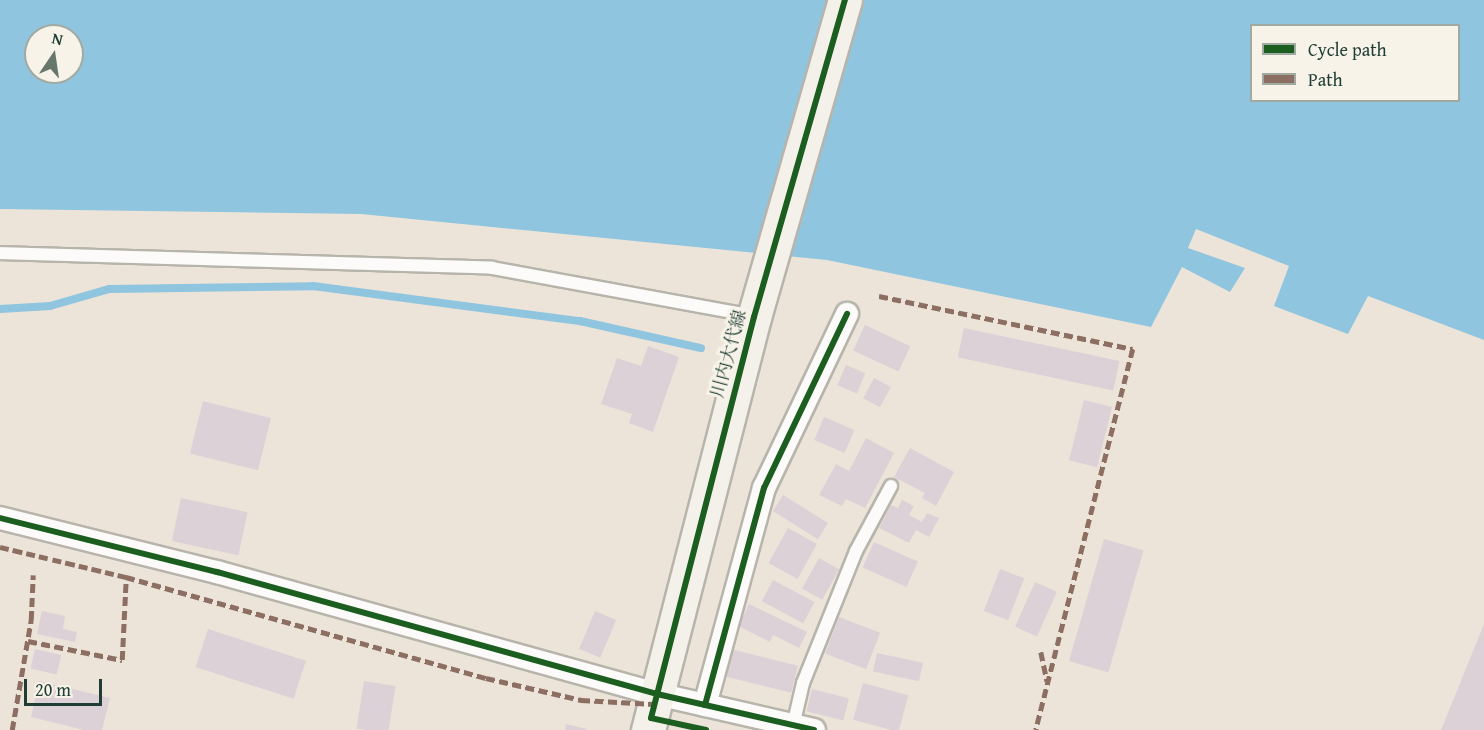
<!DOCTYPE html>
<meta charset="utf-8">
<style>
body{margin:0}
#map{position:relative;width:1484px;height:730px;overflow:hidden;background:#ece4d8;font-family:"Gentium Book Plus","Noto Serif JP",serif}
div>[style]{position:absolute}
.water>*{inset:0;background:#90c5e0}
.stream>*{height:8px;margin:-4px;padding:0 4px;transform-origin:4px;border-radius:4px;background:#90c5e0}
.building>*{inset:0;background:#dcd1d7;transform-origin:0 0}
.roads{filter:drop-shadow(2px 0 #b6b4ab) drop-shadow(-2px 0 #b6b4ab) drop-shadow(0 2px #b6b4ab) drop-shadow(0 -2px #b6b4ab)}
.lane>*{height:12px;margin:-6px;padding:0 6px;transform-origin:6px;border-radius:6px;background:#fcfbf9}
.street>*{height:22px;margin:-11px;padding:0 11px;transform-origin:11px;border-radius:11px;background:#fcfbf9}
.secondary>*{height:33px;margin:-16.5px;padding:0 16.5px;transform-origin:16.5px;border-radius:16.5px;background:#f4f1eb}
.quiet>*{height:4.5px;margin-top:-2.25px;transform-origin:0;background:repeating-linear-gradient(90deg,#8d6e63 0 9px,transparent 0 13.5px)}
.cycleway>*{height:6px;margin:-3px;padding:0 3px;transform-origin:3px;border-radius:3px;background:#1b5e20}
span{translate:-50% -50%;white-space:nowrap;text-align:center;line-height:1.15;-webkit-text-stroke:6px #f7f3e8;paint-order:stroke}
.street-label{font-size:18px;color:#1f3d34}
.legend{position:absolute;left:1250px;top:24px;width:210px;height:78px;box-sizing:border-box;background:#f7f3e8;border:2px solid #a1aaa0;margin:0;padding:8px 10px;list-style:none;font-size:18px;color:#1f3d34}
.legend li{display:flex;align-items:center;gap:12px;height:30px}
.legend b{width:30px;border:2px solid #a1aaa0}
.north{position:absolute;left:24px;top:24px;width:60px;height:60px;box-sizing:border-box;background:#f7f3e8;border:2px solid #a1aaa0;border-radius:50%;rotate:13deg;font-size:16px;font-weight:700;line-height:24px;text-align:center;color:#1f3d34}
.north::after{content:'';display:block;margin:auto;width:21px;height:27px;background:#67776d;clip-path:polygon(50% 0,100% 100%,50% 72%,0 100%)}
.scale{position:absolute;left:24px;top:679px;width:78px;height:27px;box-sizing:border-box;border:3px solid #1f3d34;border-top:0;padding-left:8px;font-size:18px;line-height:21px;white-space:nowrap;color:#1f3d34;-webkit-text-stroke:4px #f7f3e8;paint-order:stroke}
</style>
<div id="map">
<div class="water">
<div style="clip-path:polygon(evenodd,0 0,1484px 0,1484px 340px,1368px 296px,1348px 334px,1274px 306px,1289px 266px,1196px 229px,1188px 248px,1245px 268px,1230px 292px,1182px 267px,1151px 327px,827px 260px,361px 214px,0 209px,0 0,1252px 26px,1458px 26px,1458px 100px,1252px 100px,1252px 26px,0 0,36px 36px,72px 36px,72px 72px,36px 72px,36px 36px)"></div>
</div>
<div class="stream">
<div style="left:0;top:309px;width:50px;rotate:-3.4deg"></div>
<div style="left:50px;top:306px;width:61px;rotate:-16.1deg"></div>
<div style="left:109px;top:289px;width:204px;rotate:-0.8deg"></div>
<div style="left:313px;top:286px;width:269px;rotate:7.5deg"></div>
<div style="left:580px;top:321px;width:124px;rotate:12.6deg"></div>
</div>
<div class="building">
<div style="left:865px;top:325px;width:50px;height:28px;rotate:25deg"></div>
<div style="left:964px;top:328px;width:159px;height:30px;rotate:12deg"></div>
<div style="clip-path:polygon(648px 346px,679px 357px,653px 432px,629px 423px,632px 414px,601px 404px,617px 358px,641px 366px)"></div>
<div style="left:846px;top:365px;width:21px;height:22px;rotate:23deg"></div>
<div style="left:874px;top:378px;width:19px;height:23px;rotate:28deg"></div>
<div style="left:1084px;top:400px;width:29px;height:62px;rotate:14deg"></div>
<div style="left:203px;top:401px;width:70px;height:54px;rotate:14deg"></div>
<div style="left:824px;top:417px;width:33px;height:25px;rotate:23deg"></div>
<div style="clip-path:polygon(866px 438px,894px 453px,865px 508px,846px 499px,842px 506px,819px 495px,836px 464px,849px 471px)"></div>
<div style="clip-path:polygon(910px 448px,954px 472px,936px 506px,922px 498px,925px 493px,894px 477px)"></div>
<div style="left:783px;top:495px;width:53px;height:19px;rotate:32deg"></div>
<div style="left:181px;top:498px;width:68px;height:44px;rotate:12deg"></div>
<div style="clip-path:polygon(902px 500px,914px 506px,909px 515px,922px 522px,927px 513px,939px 518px,929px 537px,916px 530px,909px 543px,879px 528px,891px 505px,898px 508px)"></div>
<div style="left:788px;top:528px;width:33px;height:40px;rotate:29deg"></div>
<div style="left:1104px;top:539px;width:41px;height:127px;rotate:16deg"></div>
<div style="left:874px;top:542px;width:48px;height:28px;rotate:24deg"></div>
<div style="left:819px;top:558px;width:23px;height:35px;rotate:29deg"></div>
<div style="left:1000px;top:569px;width:26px;height:45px;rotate:21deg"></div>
<div style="left:773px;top:580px;width:47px;height:24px;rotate:28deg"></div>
<div style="left:1035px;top:582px;width:24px;height:49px;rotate:24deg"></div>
<div style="clip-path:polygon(749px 604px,807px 632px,799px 648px,773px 635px,770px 642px,738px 626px)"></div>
<div style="clip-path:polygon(42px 611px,65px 616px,63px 629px,77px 632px,75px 642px,37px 634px)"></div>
<div style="left:595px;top:611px;width:23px;height:41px;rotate:23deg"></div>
<div style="left:839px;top:617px;width:44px;height:39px;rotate:21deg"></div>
<div style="clip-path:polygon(1484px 624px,1484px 730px,1441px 730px)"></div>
<div style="left:208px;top:629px;width:103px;height:40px;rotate:18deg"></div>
<div style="left:35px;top:649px;width:27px;height:20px;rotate:13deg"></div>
<div style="left:731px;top:649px;width:69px;height:28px;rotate:14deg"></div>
<div style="left:877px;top:653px;width:47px;height:19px;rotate:12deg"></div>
<div style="clip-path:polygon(39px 681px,110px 698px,102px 730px,84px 730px,31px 717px)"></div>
<div style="left:364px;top:681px;width:32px;height:48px;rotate:9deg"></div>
<div style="left:863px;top:683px;width:47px;height:38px;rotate:15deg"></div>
<div style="left:812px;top:689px;width:38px;height:23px;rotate:14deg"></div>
<div style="clip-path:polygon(566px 724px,587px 729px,587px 730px,565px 730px)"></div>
</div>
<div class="roads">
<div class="lane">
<div style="left:0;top:253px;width:492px;rotate:1.7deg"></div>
<div style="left:492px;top:268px;width:265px;rotate:10.4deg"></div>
<div style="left:793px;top:726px;width:44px;rotate:-76.9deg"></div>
<div style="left:803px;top:683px;width:142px;rotate:-68.1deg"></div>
<div style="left:856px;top:551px;width:74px;rotate:-61.7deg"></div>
</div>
<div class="street">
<div style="left:0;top:518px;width:224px;rotate:14deg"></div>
<div style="left:217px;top:572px;width:457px;rotate:15.5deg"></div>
<div style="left:657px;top:694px;width:161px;rotate:12.9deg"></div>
<div style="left:705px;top:705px;width:225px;rotate:-74.8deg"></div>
<div style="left:764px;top:488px;width:193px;rotate:-64.5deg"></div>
</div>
<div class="secondary">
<div style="left:648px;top:730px;width:426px;rotate:-75.6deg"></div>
<div style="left:754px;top:317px;width:330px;rotate:-74deg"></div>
</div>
</div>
<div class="quiet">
<div style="left:879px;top:296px;width:259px;rotate:11.8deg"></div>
<div style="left:1133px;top:349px;width:393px;rotate:104.3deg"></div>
<div style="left:0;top:547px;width:130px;rotate:13.4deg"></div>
<div style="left:126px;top:577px;width:374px;rotate:15.7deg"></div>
<div style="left:486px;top:678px;width:98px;rotate:13deg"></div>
<div style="left:581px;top:700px;width:73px;rotate:3.1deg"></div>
<div style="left:28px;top:641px;width:96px;rotate:11.4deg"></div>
<div style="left:122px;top:660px;width:83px;rotate:-87.2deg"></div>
<div style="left:1041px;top:652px;width:30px;rotate:78deg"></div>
<div style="left:12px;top:730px;width:112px;rotate:-80.2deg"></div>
<div style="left:31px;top:620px;width:45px;rotate:-87.5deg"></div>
</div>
<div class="cycleway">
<div style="left:0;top:518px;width:224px;rotate:14deg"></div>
<div style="left:217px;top:572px;width:457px;rotate:15.5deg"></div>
<div style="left:657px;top:694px;width:161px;rotate:12.9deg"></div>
<div style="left:705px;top:705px;width:225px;rotate:-74.8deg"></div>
<div style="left:764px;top:488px;width:193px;rotate:-64.5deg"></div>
<div style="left:706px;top:730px;width:56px;rotate:-167.7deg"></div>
<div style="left:651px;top:718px;width:414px;rotate:-75.6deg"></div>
<div style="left:754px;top:317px;width:330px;rotate:-74deg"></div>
</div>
<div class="street-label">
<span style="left:729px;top:354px;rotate:-75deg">川内大代線</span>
</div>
<ul class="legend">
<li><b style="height:8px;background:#1b5e20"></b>Cycle path</li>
<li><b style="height:8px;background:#8d6e63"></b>Path</li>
</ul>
<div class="north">N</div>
<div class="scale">20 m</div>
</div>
